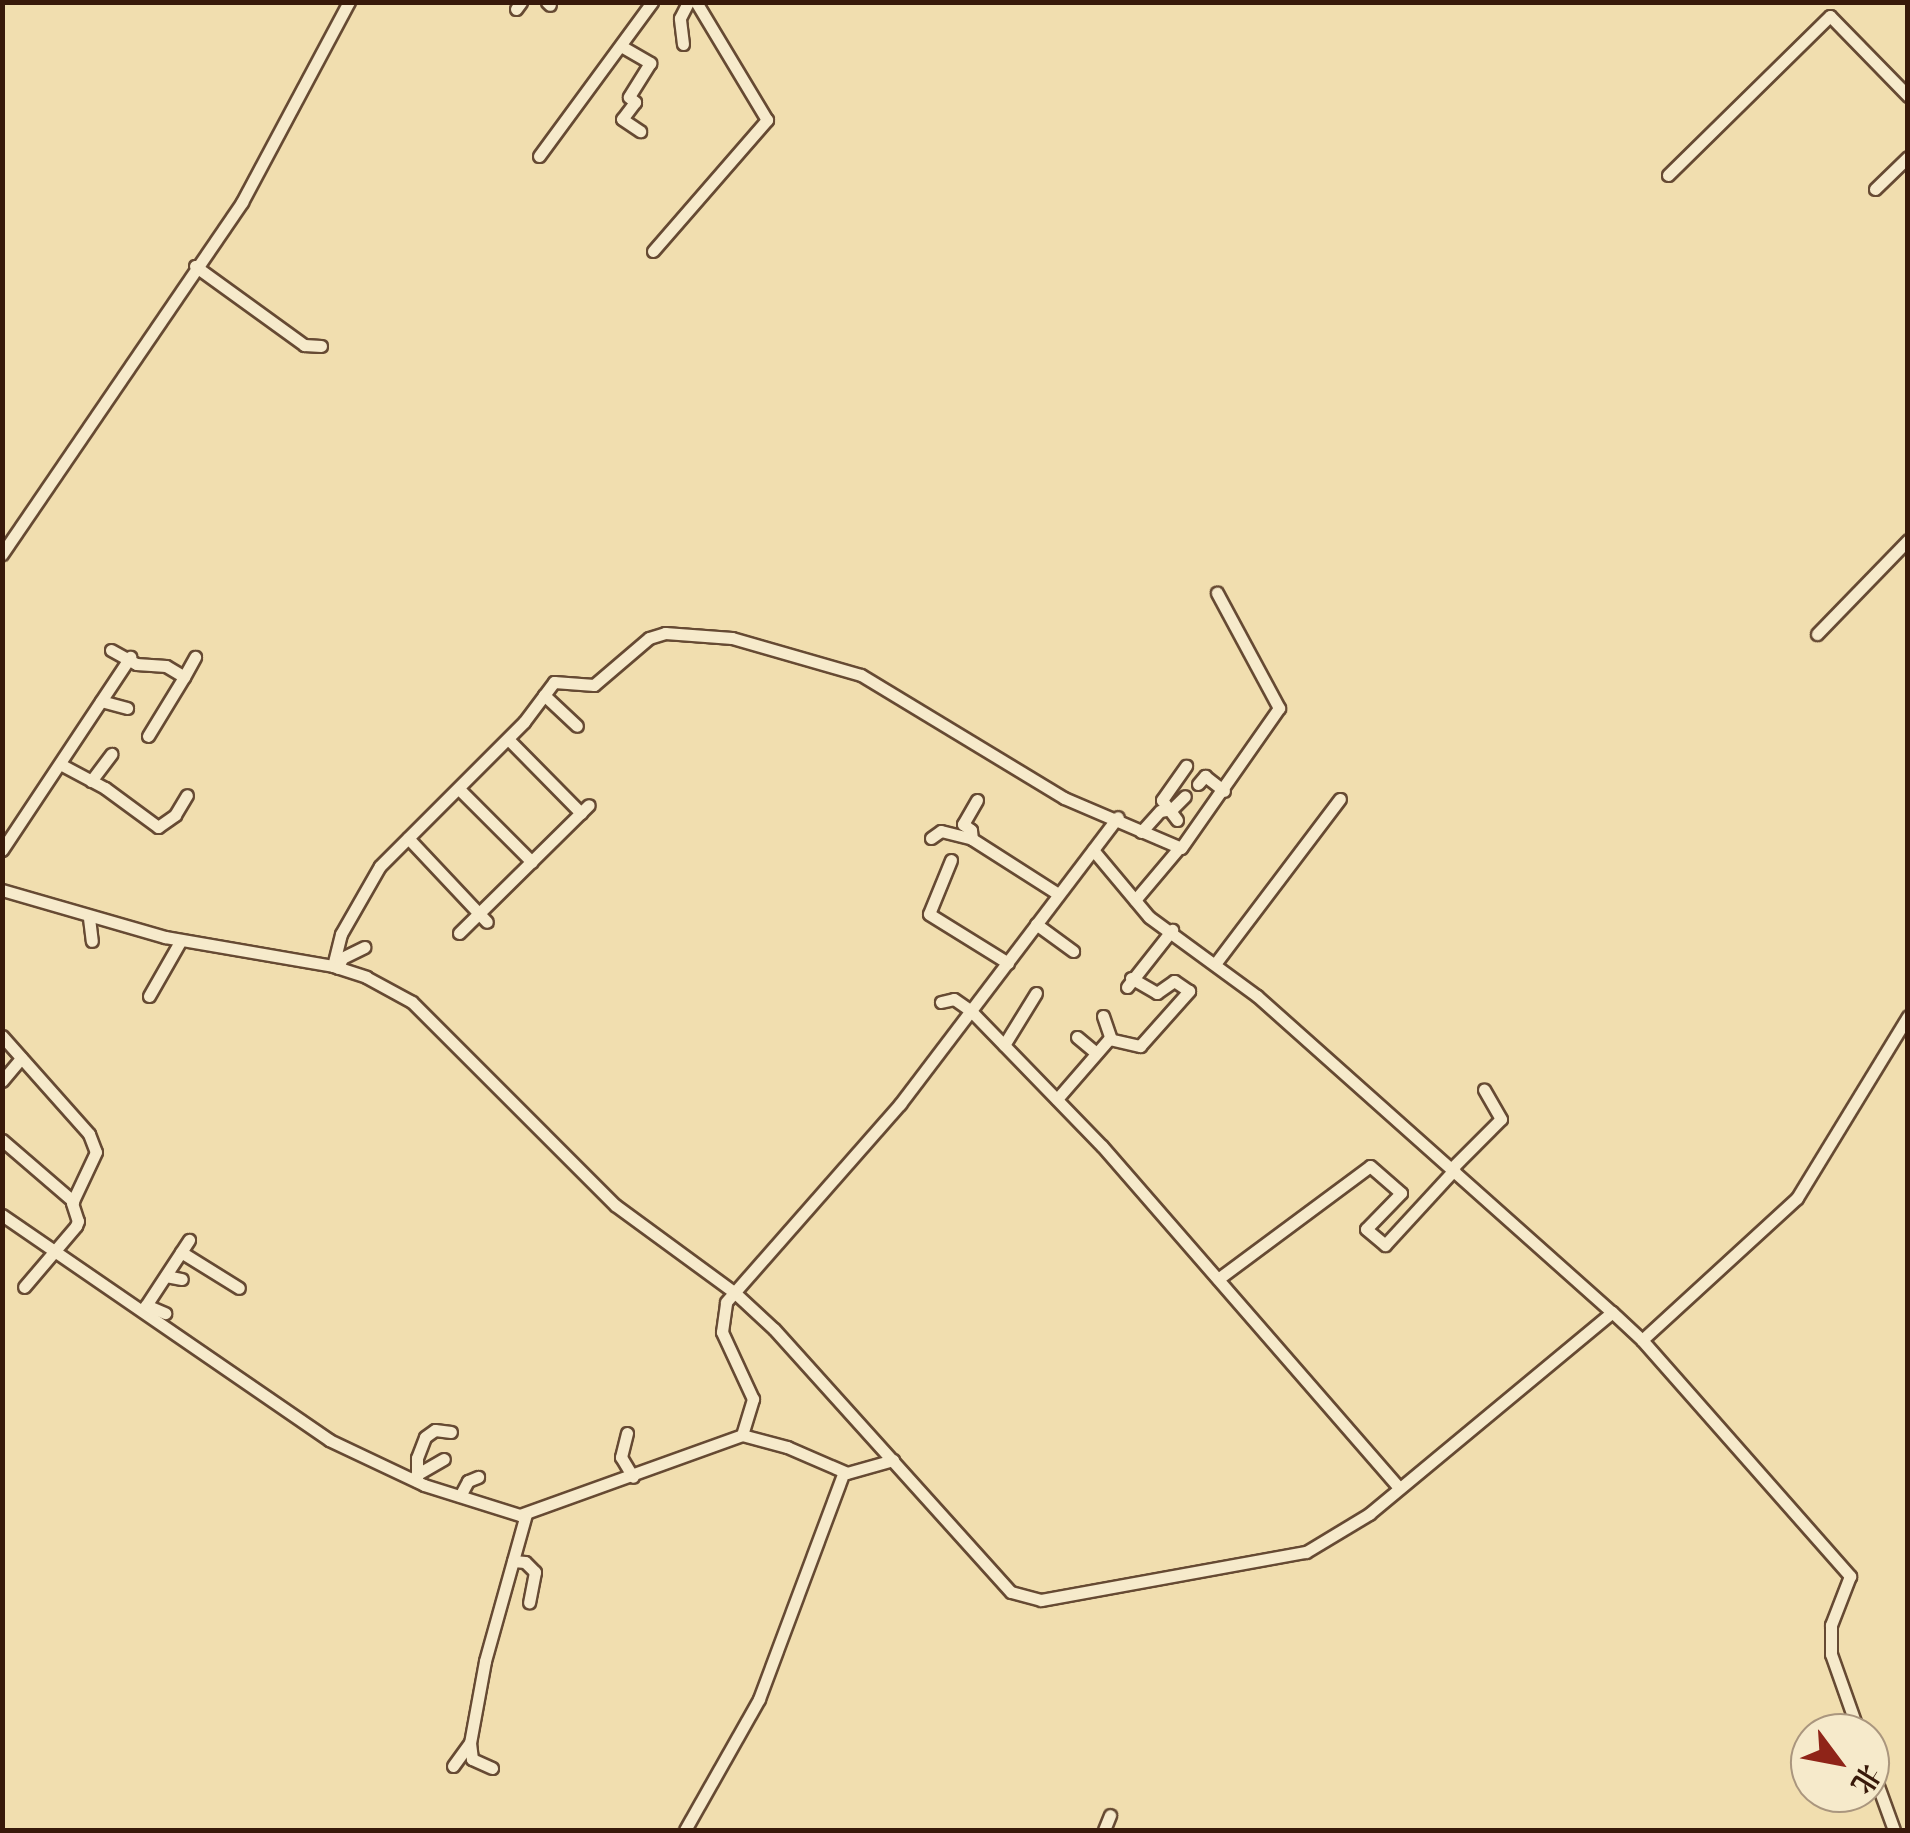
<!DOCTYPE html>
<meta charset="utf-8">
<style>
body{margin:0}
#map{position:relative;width:1910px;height:1833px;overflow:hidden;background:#f1deaf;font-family:"IM FELL English","Noto Serif SC",serif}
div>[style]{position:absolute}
.roads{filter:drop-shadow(2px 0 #664a33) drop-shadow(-2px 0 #664a33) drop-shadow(0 2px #664a33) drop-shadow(0 -2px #664a33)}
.street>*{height:11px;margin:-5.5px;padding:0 5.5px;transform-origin:5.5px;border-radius:5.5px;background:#f6eacb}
span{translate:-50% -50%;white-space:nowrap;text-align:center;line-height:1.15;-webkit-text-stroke:8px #f6eacb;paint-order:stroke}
.frame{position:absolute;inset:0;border:5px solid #38190a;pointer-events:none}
.north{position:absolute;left:1790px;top:1713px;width:100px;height:100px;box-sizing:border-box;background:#f6eacb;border:2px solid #aa967e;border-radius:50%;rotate:122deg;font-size:28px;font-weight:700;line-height:40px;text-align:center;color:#38190a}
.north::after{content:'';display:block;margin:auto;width:35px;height:45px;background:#8f2418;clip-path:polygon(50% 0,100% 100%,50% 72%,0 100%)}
</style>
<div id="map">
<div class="roads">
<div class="street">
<div style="left:547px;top:2px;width:4px;rotate:45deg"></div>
<div style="left:516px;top:9px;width:9px;rotate:-54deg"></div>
<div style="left:683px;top:44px;width:26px;rotate:-97deg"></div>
<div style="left:680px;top:18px;width:18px;rotate:-63deg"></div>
<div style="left:621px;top:46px;width:34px;rotate:30deg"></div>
<div style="left:650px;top:63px;width:40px;rotate:122deg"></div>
<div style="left:629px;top:97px;width:8px;rotate:40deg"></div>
<div style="left:635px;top:102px;width:21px;rotate:127deg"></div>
<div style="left:622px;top:119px;width:22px;rotate:34deg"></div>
<div style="left:539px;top:156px;width:191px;rotate:-53.7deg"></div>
<div style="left:1668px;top:175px;width:227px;rotate:-44.5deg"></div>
<div style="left:1830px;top:16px;width:112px;rotate:45.7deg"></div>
<div style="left:1875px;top:189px;width:46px;rotate:-44.1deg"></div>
<div style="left:653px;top:251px;width:174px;rotate:-49deg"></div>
<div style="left:767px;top:120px;width:138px;rotate:-121deg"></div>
<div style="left:195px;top:266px;width:135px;rotate:35.9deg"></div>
<div style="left:304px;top:345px;width:17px;rotate:3deg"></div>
<div style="left:2px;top:554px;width:426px;rotate:-55.7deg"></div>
<div style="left:242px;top:202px;width:227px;rotate:-61.9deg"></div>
<div style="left:1817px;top:634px;width:131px;rotate:-45.9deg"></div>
<div style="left:111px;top:650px;width:29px;rotate:29deg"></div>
<div style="left:136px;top:664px;width:30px;rotate:4deg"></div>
<div style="left:166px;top:666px;width:21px;rotate:31deg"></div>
<div style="left:184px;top:677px;width:69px;rotate:121.4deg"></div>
<div style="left:184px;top:677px;width:23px;rotate:-61deg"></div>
<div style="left:544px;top:695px;width:45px;rotate:43.2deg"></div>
<div style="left:101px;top:701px;width:27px;rotate:15deg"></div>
<div style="left:508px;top:739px;width:104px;rotate:45.4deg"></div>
<div style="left:60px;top:764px;width:51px;rotate:28.1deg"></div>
<div style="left:105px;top:788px;width:66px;rotate:36.3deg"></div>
<div style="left:158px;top:827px;width:21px;rotate:-35deg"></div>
<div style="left:175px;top:815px;width:23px;rotate:-59deg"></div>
<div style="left:91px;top:781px;width:34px;rotate:-53deg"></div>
<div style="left:1198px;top:784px;width:11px;rotate:-49deg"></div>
<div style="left:1205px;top:776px;width:24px;rotate:38deg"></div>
<div style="left:459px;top:789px;width:103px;rotate:45deg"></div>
<div style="left:977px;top:800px;width:28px;rotate:120deg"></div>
<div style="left:963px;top:824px;width:10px;rotate:37deg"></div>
<div style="left:971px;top:830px;width:9px;rotate:84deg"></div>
<div style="left:972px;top:839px;width:102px;rotate:32.6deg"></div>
<div style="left:1177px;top:820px;width:25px;rotate:-127deg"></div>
<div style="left:1162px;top:800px;width:42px;rotate:-54.8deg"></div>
<div style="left:1141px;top:832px;width:28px;rotate:-48deg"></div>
<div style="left:1160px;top:811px;width:12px;rotate:-9deg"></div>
<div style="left:1172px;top:809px;width:18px;rotate:-45deg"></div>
<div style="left:408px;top:838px;width:115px;rotate:46.8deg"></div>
<div style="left:931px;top:838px;width:12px;rotate:-35deg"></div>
<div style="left:941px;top:831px;width:32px;rotate:14deg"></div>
<div style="left:2px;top:850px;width:232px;rotate:-56.4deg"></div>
<div style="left:1093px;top:850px;width:87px;rotate:50.1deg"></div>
<div style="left:1149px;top:917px;width:134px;rotate:36.2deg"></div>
<div style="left:1257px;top:996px;width:475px;rotate:41.7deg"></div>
<div style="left:951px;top:860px;width:58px;rotate:112.2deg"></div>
<div style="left:929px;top:914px;width:93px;rotate:31.8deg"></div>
<div style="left:2px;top:890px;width:170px;rotate:16.1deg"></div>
<div style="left:165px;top:937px;width:170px;rotate:9.8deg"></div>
<div style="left:333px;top:966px;width:35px;rotate:18deg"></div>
<div style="left:366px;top:977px;width:52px;rotate:28.5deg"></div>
<div style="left:412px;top:1002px;width:287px;rotate:45deg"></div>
<div style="left:615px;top:1205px;width:147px;rotate:36.2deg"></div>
<div style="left:734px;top:1292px;width:54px;rotate:42.8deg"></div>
<div style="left:774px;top:1329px;width:354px;rotate:48deg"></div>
<div style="left:1011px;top:1592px;width:31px;rotate:15deg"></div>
<div style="left:1041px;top:1600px;width:269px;rotate:-10.3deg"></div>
<div style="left:1306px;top:1552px;width:74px;rotate:-31.1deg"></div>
<div style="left:1369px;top:1514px;width:316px;rotate:-39.7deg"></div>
<div style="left:1612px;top:1312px;width:41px;rotate:43deg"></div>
<div style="left:1642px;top:1340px;width:210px;rotate:-42.5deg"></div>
<div style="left:1797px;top:1198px;width:213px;rotate:-58.6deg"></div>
<div style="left:1135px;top:900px;width:68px;rotate:-49.8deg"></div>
<div style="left:89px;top:918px;width:23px;rotate:83deg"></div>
<div style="left:1036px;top:924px;width:46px;rotate:36.1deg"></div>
<div style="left:459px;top:933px;width:182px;rotate:-44.6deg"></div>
<div style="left:1215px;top:964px;width:207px;rotate:-52.9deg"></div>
<div style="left:333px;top:966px;width:33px;rotate:-76deg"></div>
<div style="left:341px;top:934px;width:78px;rotate:-60.2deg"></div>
<div style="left:380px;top:866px;width:204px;rotate:-45deg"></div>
<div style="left:524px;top:722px;width:50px;rotate:-53.1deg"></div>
<div style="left:554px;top:682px;width:40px;rotate:4.3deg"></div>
<div style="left:594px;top:685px;width:72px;rotate:-40.5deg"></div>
<div style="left:649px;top:638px;width:17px;rotate:-17deg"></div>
<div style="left:665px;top:633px;width:67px;rotate:4.3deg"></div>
<div style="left:732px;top:638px;width:134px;rotate:16deg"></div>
<div style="left:861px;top:675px;width:237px;rotate:31.2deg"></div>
<div style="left:1064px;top:798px;width:127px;rotate:23.1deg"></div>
<div style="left:1181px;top:848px;width:171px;rotate:-55deg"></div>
<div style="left:1279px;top:708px;width:131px;rotate:-118.3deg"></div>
<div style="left:338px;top:968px;width:11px;rotate:-68deg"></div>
<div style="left:342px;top:958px;width:25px;rotate:-26deg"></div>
<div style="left:1127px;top:987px;width:73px;rotate:-51.7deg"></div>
<div style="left:149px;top:996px;width:64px;rotate:-60.3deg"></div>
<div style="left:941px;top:1002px;width:13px;rotate:-13deg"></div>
<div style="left:954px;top:999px;width:21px;rotate:35deg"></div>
<div style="left:971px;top:1011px;width:188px;rotate:45.9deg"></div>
<div style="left:1102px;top:1146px;width:453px;rotate:49deg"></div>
<div style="left:1103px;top:1016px;width:24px;rotate:71deg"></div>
<div style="left:2px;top:1036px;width:131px;rotate:48.4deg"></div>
<div style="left:89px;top:1134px;width:19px;rotate:69deg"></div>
<div style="left:96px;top:1152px;width:56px;rotate:115.2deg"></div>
<div style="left:72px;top:1203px;width:19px;rotate:72deg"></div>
<div style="left:78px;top:1221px;width:5px;rotate:112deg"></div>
<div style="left:76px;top:1226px;width:80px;rotate:130.4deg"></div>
<div style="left:1077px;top:1037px;width:25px;rotate:40deg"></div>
<div style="left:1004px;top:1045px;width:61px;rotate:-58.4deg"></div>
<div style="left:2px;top:1081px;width:30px;rotate:-50deg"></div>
<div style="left:1057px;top:1099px;width:79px;rotate:-49.1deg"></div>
<div style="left:1109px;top:1039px;width:32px;rotate:13deg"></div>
<div style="left:1140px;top:1046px;width:74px;rotate:-48.3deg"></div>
<div style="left:1189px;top:991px;width:18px;rotate:-146deg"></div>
<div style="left:1174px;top:981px;width:21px;rotate:145deg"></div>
<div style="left:1157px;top:993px;width:30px;rotate:-150deg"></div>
<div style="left:2px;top:1140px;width:94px;rotate:40.7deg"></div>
<div style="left:1452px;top:1168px;width:69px;rotate:-45deg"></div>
<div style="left:1501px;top:1119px;width:34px;rotate:-120deg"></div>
<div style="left:2px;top:1215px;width:397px;rotate:34.5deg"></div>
<div style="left:329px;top:1440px;width:105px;rotate:25.3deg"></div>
<div style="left:424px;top:1485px;width:101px;rotate:17.4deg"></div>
<div style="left:520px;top:1515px;width:236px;rotate:-19.8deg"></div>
<div style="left:742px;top:1435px;width:47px;rotate:14.9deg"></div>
<div style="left:787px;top:1447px;width:65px;rotate:23.4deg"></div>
<div style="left:847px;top:1473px;width:48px;rotate:-15.8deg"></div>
<div style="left:181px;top:1252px;width:68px;rotate:31.8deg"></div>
<div style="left:166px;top:1276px;width:16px;rotate:11deg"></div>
<div style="left:1218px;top:1279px;width:189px;rotate:-36.6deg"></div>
<div style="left:1370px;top:1166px;width:41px;rotate:41.1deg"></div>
<div style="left:1401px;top:1193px;width:50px;rotate:134.2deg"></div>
<div style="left:1366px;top:1229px;width:25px;rotate:40deg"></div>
<div style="left:1385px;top:1245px;width:102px;rotate:-47.4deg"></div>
<div style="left:146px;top:1305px;width:21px;rotate:23deg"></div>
<div style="left:143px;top:1310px;width:84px;rotate:-56.7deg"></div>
<div style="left:1642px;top:1340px;width:315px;rotate:48.6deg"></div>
<div style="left:1850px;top:1576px;width:53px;rotate:111.2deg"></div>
<div style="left:1831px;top:1625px;width:29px;rotate:90deg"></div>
<div style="left:1831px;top:1654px;width:84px;rotate:70.5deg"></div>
<div style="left:627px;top:1433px;width:25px;rotate:104deg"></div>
<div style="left:621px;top:1457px;width:23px;rotate:59deg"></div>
<div style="left:742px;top:1435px;width:38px;rotate:-73deg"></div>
<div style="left:753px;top:1399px;width:74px;rotate:-114.8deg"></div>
<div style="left:722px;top:1332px;width:30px;rotate:-82deg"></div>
<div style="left:726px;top:1302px;width:264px;rotate:-48.7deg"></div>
<div style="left:900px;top:1104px;width:360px;rotate:-52.8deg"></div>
<div style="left:416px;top:1475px;width:32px;rotate:-30deg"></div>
<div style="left:417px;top:1481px;width:23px;rotate:-90deg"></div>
<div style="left:417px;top:1458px;width:22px;rotate:-69deg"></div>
<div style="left:425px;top:1437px;width:12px;rotate:-35deg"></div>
<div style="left:435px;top:1430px;width:16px;rotate:7deg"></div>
<div style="left:460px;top:1496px;width:17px;rotate:-62deg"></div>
<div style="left:468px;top:1481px;width:11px;rotate:-22deg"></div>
<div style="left:513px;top:1561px;width:12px;rotate:5deg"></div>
<div style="left:525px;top:1562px;width:14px;rotate:45deg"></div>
<div style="left:535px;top:1572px;width:31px;rotate:101deg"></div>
<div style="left:1870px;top:1764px;width:70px;rotate:70deg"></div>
<div style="left:453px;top:1766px;width:29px;rotate:-54deg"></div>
<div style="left:492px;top:1768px;width:22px;rotate:-156deg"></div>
<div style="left:472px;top:1759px;width:16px;rotate:-97deg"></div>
<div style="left:470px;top:1743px;width:83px;rotate:-79.6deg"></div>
<div style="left:485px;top:1661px;width:153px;rotate:-74.4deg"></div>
<div style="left:685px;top:1830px;width:150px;rotate:-60.5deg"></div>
<div style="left:759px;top:1699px;width:242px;rotate:-69.5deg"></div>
<div style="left:1104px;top:1830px;width:16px;rotate:-68deg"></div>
</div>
</div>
<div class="frame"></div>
<div class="north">北</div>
</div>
